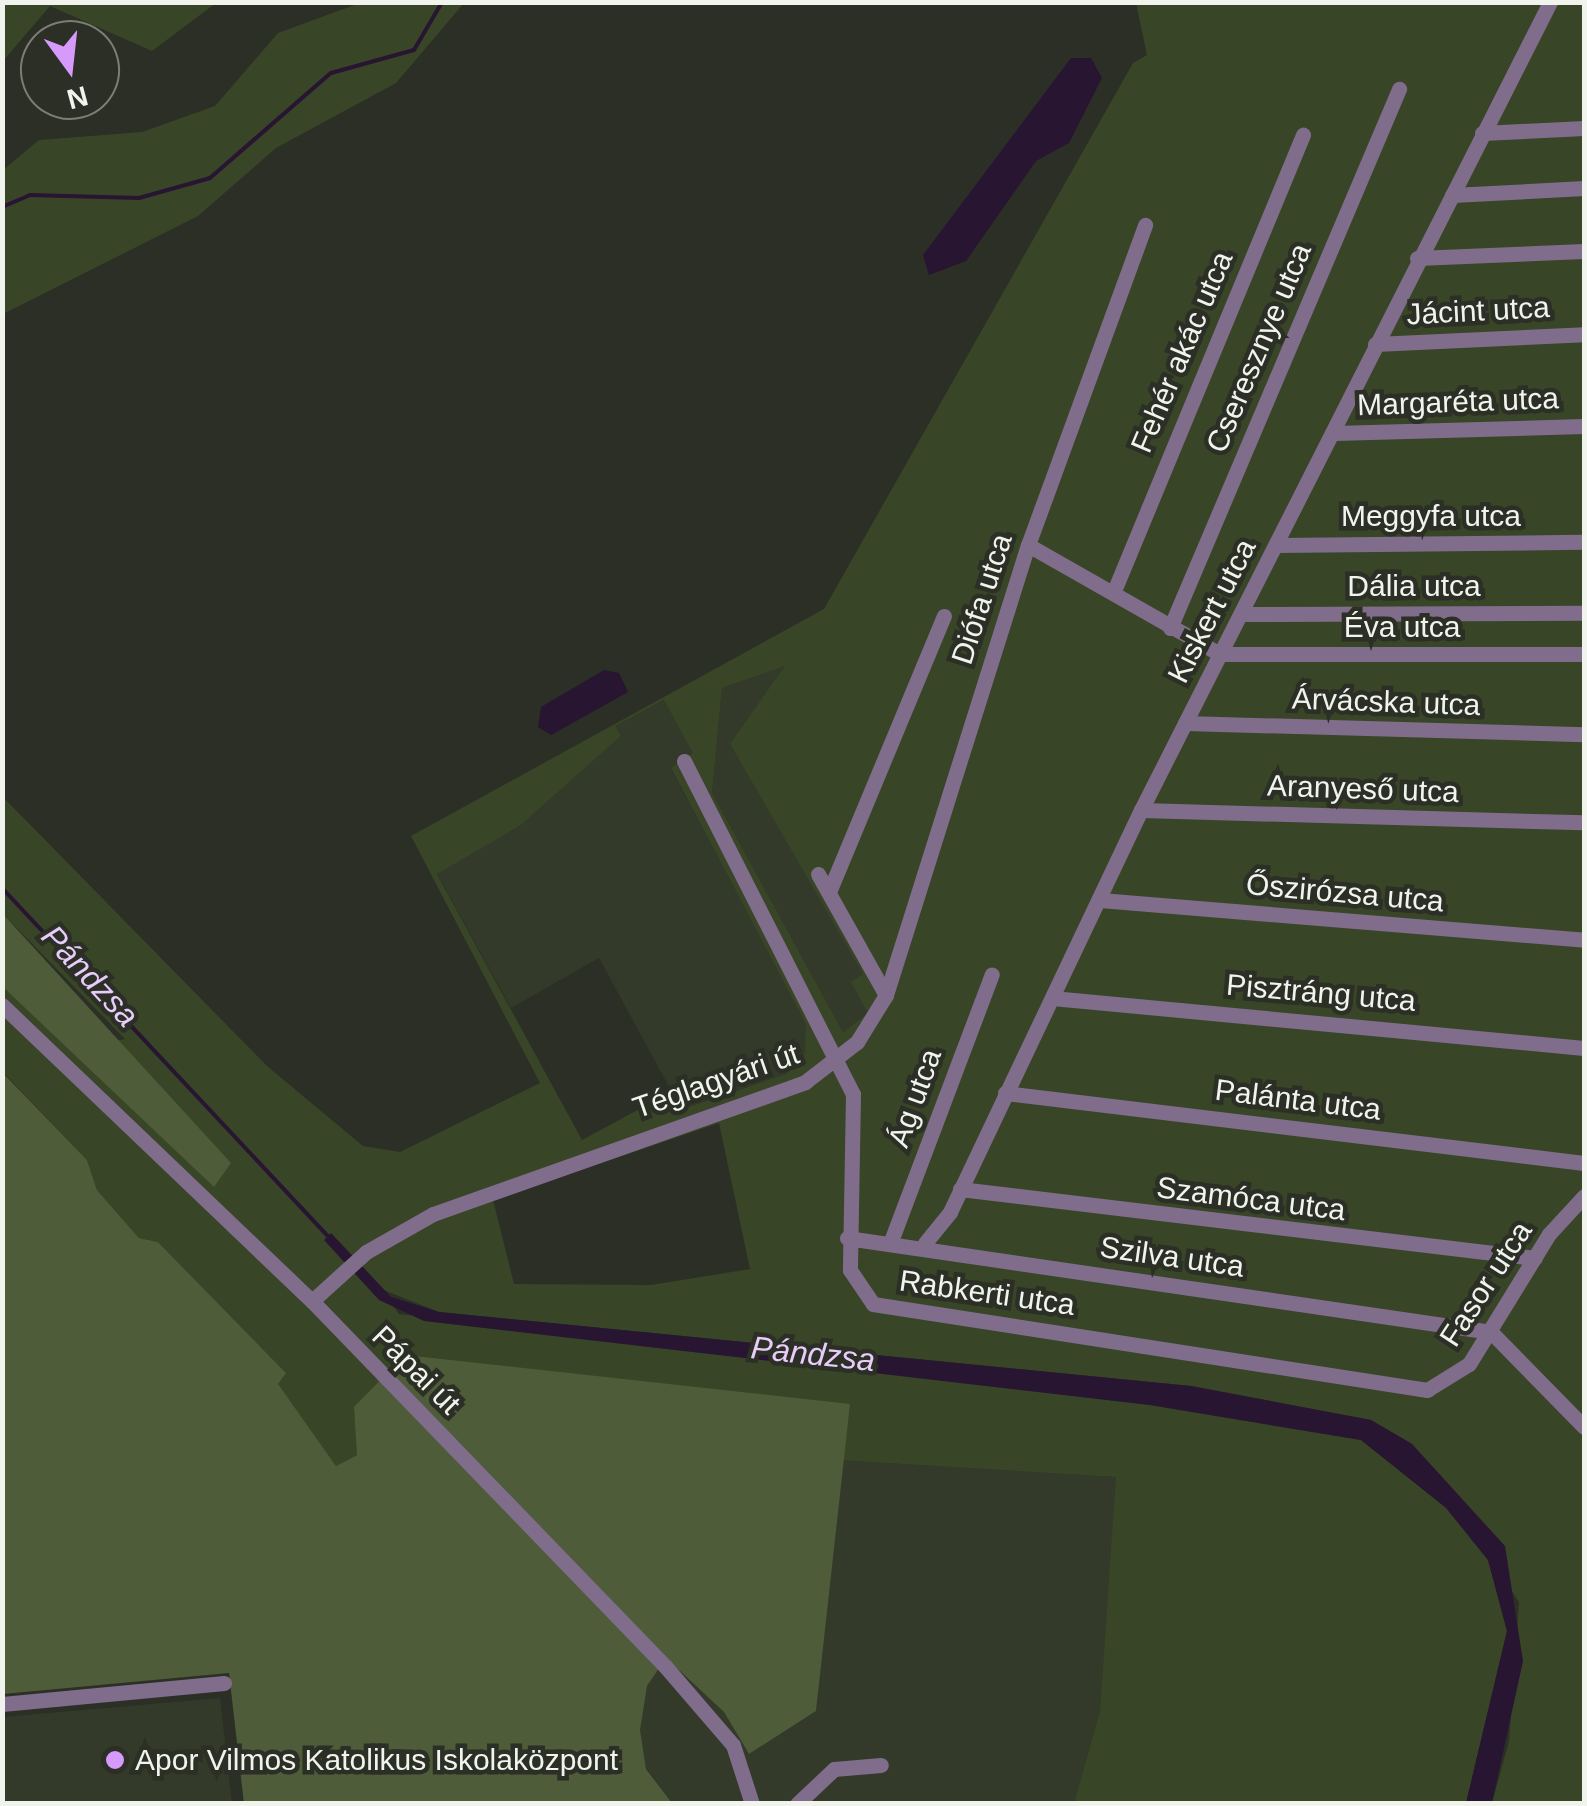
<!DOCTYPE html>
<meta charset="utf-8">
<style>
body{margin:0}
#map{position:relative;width:1587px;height:1806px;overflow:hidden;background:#2b2f25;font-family:Arial,sans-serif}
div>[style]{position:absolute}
.built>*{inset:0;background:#333a2a}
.green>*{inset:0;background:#394527}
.forest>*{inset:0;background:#4e5c39}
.water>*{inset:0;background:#271531}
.stream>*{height:4px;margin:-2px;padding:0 2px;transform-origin:2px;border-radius:2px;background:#271531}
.minor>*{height:15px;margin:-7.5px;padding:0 7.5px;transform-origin:7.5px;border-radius:7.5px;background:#806d8c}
.dots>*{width:28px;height:28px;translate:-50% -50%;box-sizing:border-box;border:5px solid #2b2f25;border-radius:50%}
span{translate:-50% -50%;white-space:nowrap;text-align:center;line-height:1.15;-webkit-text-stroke:9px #2b2f25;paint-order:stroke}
.street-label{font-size:30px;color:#f1f4ed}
.poi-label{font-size:30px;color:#f1f4ed}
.left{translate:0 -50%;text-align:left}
.water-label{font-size:32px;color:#e8ccfa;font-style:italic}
.frame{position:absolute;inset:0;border:5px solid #f1f4ed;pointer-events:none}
.north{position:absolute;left:20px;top:20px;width:100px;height:100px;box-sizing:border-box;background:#2b2f25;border:2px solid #7a7e75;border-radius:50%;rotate:165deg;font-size:28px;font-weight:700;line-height:40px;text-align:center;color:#f1f4ed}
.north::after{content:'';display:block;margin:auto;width:35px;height:45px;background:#d69bfa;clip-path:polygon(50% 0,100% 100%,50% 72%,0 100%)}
</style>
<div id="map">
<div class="built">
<div style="clip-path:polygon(787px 665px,730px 744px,864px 974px,868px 1013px,843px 1032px,712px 793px,722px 688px)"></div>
<div style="clip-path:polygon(665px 700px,694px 754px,671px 769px,807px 1024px,805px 1054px,786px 1074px,681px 1109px,599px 958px,511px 1008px,437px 873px,521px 825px,621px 736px,614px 726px)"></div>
<div style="clip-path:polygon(837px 1460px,1117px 1477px,1100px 1711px,1074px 1803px,672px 1803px,646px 1768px,639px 1730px,647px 1686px,666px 1658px,724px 1712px,749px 1754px,816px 1711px)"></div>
<div style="clip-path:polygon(220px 1698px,232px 1803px,3px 1803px,3px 1717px)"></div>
</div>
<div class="green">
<div style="clip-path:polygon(3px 2px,216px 2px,216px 3px,152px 51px,50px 6px,3px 61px)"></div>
<div style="clip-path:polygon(360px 3px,464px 3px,396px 83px,276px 148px,198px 216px,3px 314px,3px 170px,39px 140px,142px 132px,215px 106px,278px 33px)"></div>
<div style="clip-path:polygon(evenodd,1136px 3px,1584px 3px,1584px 1803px,1492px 1803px,1509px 1741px,1519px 1602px,1412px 1444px,1371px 1420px,1191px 1386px,439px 1312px,381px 1289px,399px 1314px,1150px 1405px,1361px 1440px,1446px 1507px,1488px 1560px,1507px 1631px,1466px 1803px,1074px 1803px,1100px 1711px,1116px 1477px,837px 1460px,849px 1404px,357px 1455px,336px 1466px,277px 1384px,285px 1372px,158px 1242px,139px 1238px,97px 1190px,87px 1160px,3px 1072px,3px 987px,78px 1049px,125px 1039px,3px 914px,2px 796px,267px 1066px,363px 1146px,400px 1152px,540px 1083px,411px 836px,824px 609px,1133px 63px,1147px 55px,1136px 3px,785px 666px,730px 744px,863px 974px,851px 982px,868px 1013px,843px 1032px,712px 793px,722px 688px,785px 666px,1136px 3px,664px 700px,693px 753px,671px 768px,806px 1024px,805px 1053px,786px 1074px,682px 1109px,673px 1091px,582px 1140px,437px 874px,521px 825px,621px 736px,615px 726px,664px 700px,1136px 3px,719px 1123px,750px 1269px,651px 1285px,514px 1284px,493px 1200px,719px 1123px)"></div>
</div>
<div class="forest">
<div style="clip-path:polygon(3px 914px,231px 1163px,214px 1187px,3px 987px)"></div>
<div style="clip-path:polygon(2px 1072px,87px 1160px,97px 1190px,139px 1238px,158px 1242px,286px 1373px,278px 1384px,336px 1466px,357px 1455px,354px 1407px,405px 1355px,850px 1404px,816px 1711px,749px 1754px,724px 1712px,666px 1658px,647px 1686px,640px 1730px,646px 1769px,672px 1803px,244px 1804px,229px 1673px,3px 1694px)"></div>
</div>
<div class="water">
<div style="clip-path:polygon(1071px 58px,1091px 58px,1102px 78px,1069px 143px,1036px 161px,966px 261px,929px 275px,923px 255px)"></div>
<div style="clip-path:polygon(604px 670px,619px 673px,628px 692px,551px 735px,538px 727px,541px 707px)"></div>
<div style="clip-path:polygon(331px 1233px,391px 1297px,439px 1312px,1191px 1386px,1371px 1420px,1412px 1444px,1505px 1546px,1523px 1661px,1492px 1803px,1466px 1803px,1507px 1631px,1488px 1560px,1446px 1508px,1361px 1440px,1150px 1405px,424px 1321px,379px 1300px,324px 1240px)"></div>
</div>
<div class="stream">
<div style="left:2px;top:207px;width:30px;rotate:-23deg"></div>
<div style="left:30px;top:195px;width:109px;rotate:1.6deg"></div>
<div style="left:139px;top:198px;width:74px;rotate:-15.7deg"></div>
<div style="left:210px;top:178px;width:160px;rotate:-41deg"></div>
<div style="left:331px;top:73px;width:86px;rotate:-15.5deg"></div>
<div style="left:414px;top:50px;width:56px;rotate:-59.7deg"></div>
<div style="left:2px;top:888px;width:480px;rotate:46.9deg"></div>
</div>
<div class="minor">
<div style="left:1482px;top:133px;width:102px;rotate:-2.8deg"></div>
<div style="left:1452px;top:195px;width:132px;rotate:-3deg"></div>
<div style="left:1417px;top:258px;width:167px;rotate:-2.4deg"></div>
<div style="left:1375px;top:344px;width:209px;rotate:-2.7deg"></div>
<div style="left:1334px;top:433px;width:250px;rotate:-1.6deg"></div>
<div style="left:1028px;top:545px;width:221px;rotate:29.6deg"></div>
<div style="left:1220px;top:654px;width:364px"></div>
<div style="left:1277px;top:545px;width:307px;rotate:-0.6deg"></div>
<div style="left:1114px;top:591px;width:494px;rotate:-67.5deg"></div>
<div style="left:1243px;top:614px;width:341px;rotate:-0.2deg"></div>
<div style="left:1170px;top:628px;width:586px;rotate:-66.98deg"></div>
<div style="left:1185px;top:723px;width:399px;rotate:1.6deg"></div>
<div style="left:684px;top:761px;width:373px;rotate:63.1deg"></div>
<div style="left:853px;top:1094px;width:176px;rotate:91deg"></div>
<div style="left:850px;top:1270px;width:41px;rotate:55.9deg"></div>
<div style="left:873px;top:1304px;width:561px;rotate:8.82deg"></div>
<div style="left:1427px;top:1390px;width:49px;rotate:-31.8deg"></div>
<div style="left:1469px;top:1364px;width:153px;rotate:-58.4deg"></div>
<div style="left:1549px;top:1234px;width:52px;rotate:-47.4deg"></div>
<div style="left:1141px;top:810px;width:443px;rotate:1.6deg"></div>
<div style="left:818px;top:874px;width:139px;rotate:60.7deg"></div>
<div style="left:829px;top:892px;width:299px;rotate:-67.4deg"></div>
<div style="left:1100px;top:900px;width:486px;rotate:4.7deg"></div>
<div style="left:1052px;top:998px;width:534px;rotate:5.37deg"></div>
<div style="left:2px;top:1005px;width:429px;rotate:43.7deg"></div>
<div style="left:312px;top:1301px;width:508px;rotate:45.96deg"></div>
<div style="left:665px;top:1666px;width:104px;rotate:49.3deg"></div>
<div style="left:733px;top:1745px;width:62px;rotate:72.1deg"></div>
<div style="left:1005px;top:1093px;width:583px;rotate:6.89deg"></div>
<div style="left:960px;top:1189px;width:579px;rotate:6.84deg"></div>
<div style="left:847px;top:1238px;width:651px;rotate:8.3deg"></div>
<div style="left:1491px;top:1332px;width:133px;rotate:45.6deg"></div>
<div style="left:891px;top:1241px;width:285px;rotate:-69.3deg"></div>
<div style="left:925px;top:1243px;width:40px;rotate:-51deg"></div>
<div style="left:950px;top:1212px;width:445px;rotate:-64.6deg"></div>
<div style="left:1141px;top:810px;width:906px;rotate:-63.15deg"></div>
<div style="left:312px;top:1301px;width:73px;rotate:-42.2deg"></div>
<div style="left:366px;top:1252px;width:77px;rotate:-29.6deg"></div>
<div style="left:433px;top:1214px;width:395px;rotate:-19.5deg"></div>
<div style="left:805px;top:1082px;width:66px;rotate:-37.6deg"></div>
<div style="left:857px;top:1042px;width:55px;rotate:-58.3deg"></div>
<div style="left:886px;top:995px;width:472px;rotate:-72.5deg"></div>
<div style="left:1028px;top:545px;width:341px;rotate:-69.9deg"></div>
<div style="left:2px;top:1704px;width:223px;rotate:-5.4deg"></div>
<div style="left:797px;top:1804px;width:51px;rotate:-43.4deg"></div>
<div style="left:834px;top:1769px;width:47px;rotate:-4.9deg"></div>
</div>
<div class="dots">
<div style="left:115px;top:1760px;background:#d69bfa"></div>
</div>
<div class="street-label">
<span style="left:1478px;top:311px;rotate:-3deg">Jácint utca</span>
<span style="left:1259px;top:348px;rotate:-67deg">Cseresznye utca</span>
<span style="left:1182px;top:352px;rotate:-67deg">Fehér akác utca</span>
<span style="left:1458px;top:402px;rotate:-2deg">Margaréta utca</span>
<span style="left:1431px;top:516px">Meggyfa utca</span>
<span style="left:1414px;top:586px">Dália utca</span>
<span style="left:982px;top:599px;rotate:-72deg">Diófa utca</span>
<span style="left:1212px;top:611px;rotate:-63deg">Kiskert utca</span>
<span style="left:1402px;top:627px">Éva utca</span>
<span style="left:1386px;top:702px;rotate:2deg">Árvácska utca</span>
<span style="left:1363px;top:789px;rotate:2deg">Aranyeső utca</span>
<span style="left:1345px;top:893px;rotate:5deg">Őszirózsa utca</span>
<span style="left:1321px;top:993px;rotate:5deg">Pisztráng utca</span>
<span style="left:716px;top:1081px;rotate:-19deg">Téglagyári út</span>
<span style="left:915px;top:1098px;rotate:-70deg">Ág utca</span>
<span style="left:1298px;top:1100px;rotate:7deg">Palánta utca</span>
<span style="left:1251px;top:1199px;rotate:7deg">Szamóca utca</span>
<span style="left:1172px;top:1257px;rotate:8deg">Szilva utca</span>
<span style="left:1486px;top:1284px;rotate:-57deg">Fasor utca</span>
<span style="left:987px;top:1293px;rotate:8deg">Rabkerti utca</span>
<span style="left:416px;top:1370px;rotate:45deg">Pápai út</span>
</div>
<div class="poi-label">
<span class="left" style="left:135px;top:1760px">Apor Vilmos Katolikus Iskolaközpont</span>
</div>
<div class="water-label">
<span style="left:90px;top:976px;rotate:47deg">Pándzsa</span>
<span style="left:813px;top:1354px;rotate:6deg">Pándzsa</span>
</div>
<div class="frame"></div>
<div class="north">N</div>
</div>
